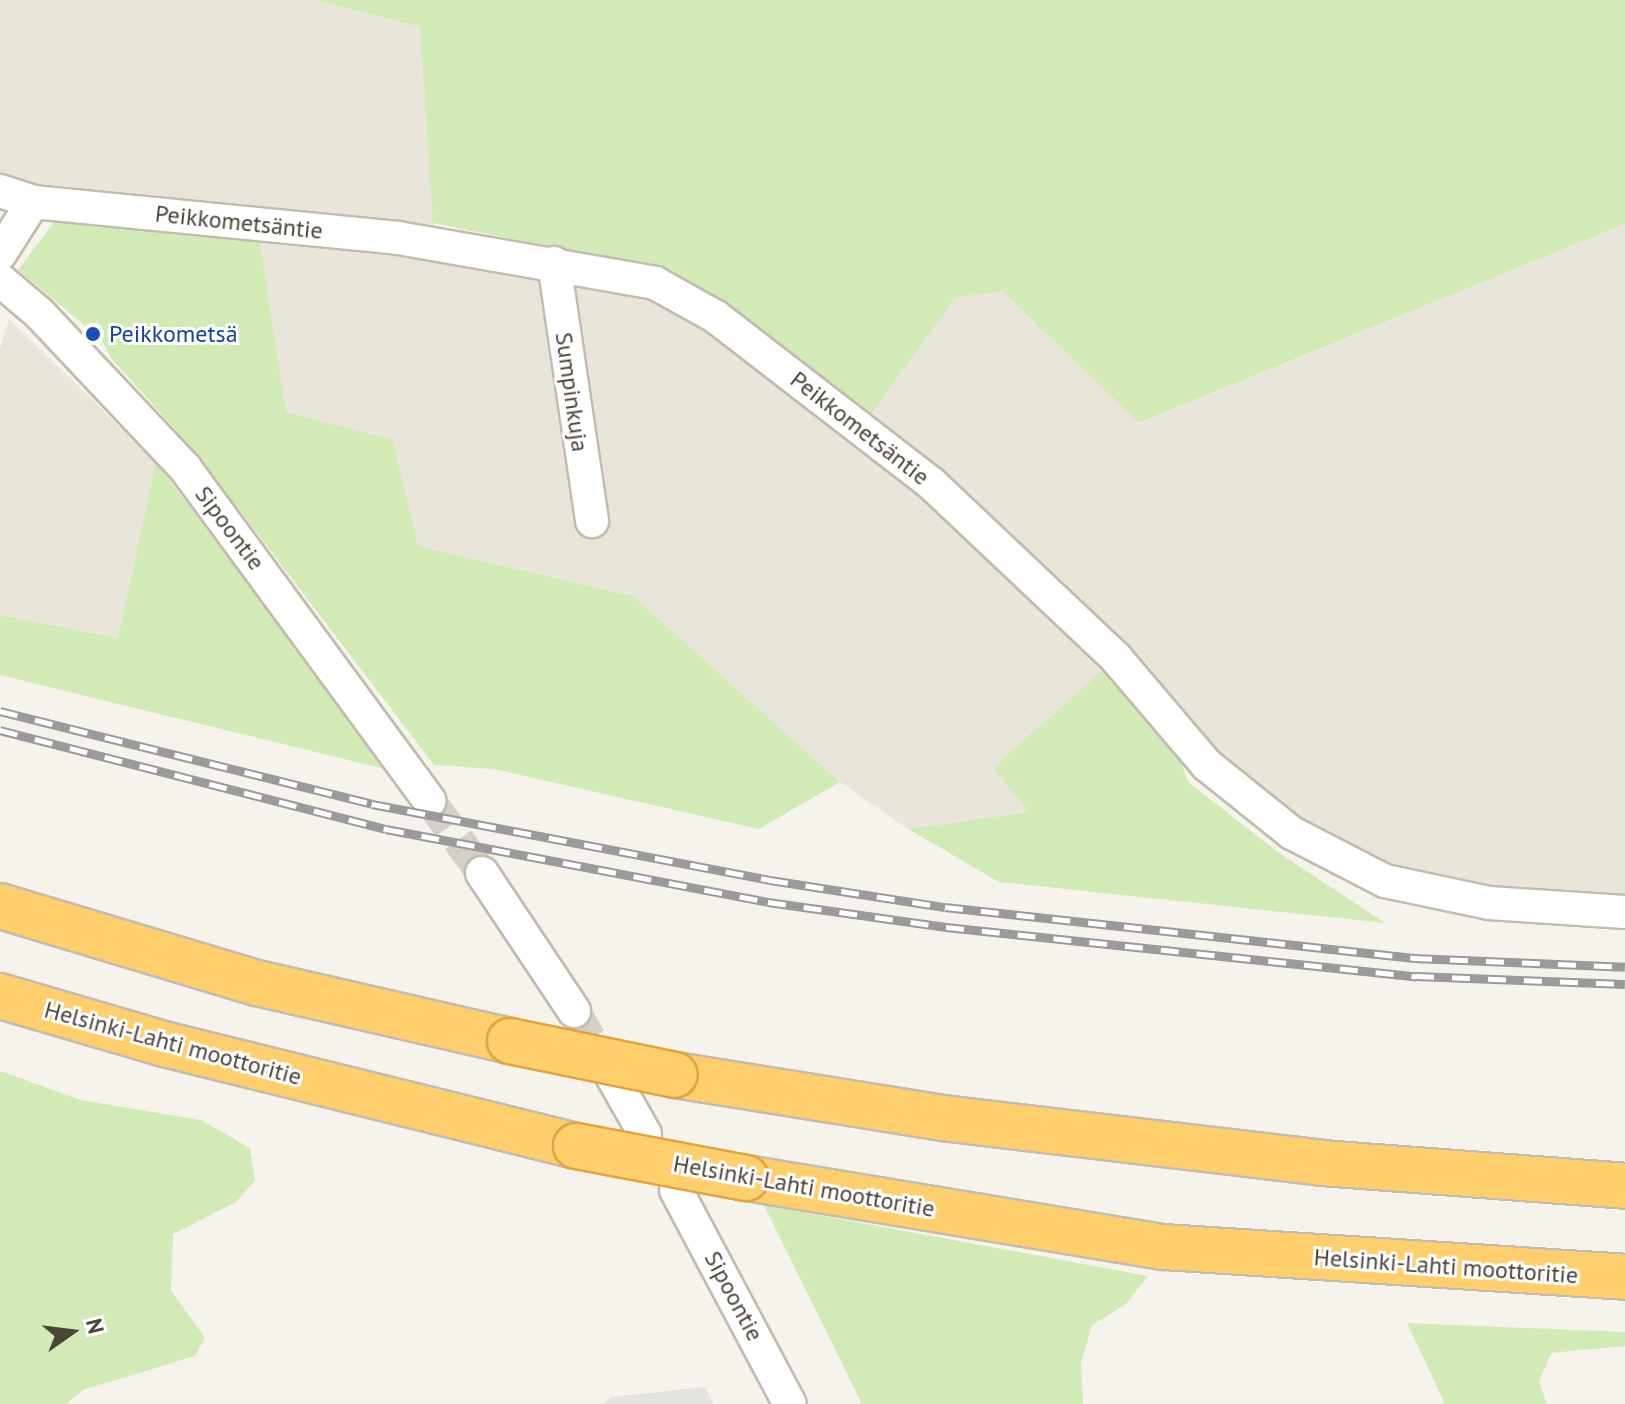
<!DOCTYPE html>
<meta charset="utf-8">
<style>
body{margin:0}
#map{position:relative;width:1625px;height:1404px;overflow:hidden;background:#f6f3ec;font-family:"PT Sans",sans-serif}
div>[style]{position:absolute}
.residential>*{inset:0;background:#eae5da}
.green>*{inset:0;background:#d2eab5}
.parking>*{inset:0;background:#e5e3e0}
.minor-tunnel>*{height:32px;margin-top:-16px;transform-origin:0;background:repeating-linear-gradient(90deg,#d4d0c8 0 32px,transparent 0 48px)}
.roads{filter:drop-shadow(2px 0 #c2bbae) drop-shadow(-2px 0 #c2bbae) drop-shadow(0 2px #c2bbae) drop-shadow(0 -2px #c2bbae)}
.minor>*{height:32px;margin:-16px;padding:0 16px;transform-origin:16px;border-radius:16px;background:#fff}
.highway>*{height:44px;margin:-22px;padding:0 22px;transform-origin:22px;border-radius:22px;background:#ffcf6e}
.rail>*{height:9px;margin-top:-4.5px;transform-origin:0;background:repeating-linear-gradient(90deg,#fff 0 18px,#9a9a9a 0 36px);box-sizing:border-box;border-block:2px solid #9a9a9a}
.bridges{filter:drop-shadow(2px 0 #e0a43c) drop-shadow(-2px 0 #e0a43c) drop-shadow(0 2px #e0a43c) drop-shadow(0 -2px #e0a43c)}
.highway-bridge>*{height:44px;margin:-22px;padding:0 22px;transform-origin:22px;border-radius:22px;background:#ffcf6e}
.dots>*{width:22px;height:22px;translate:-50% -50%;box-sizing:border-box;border:4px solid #fff;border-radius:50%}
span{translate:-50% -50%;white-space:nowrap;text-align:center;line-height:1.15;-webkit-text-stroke:6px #fff;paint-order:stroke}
.street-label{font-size:24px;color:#4b4439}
.transit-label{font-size:24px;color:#164399}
.left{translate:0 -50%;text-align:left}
.north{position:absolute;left:32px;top:1292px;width:80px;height:80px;-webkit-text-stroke:6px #fff;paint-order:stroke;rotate:76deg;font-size:22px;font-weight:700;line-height:32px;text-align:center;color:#4b4439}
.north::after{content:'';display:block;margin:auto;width:28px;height:36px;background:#4b4439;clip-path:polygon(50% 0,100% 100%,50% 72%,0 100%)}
</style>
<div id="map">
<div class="residential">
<div style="clip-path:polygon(0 0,315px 0,420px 27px,436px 261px,660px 302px,720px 332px,849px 440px,955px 298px,1002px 291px,1140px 423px,1625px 224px,1625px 912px,1489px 903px,1292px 833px,1146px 693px,1030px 812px,908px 829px,840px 782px,633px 596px,418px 546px,393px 440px,286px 413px,257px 224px,33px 202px,0 212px)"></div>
<div style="clip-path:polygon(9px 319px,156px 462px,118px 638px,0 615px,0 349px)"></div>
</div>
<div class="green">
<div style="clip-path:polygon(315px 0,1625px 0,1625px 224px,1139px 423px,1002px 291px,955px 298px,868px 418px,737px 311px,661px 269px,433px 223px,420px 27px)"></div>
<div style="clip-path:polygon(67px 205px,257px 224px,286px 412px,393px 440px,418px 546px,633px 596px,840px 782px,759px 829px,494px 769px,434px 765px,196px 453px,111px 358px,101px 339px,18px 270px)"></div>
<div style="clip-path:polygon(156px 462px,389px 770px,0 675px,0 615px,118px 638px)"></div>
<div style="clip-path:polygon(1116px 658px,1165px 717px,1188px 782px,1279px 853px,1385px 923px,999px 882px,908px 829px,1029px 812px,993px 768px)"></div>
<div style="clip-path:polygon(0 1071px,81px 1100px,201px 1120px,250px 1148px,255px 1180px,236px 1202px,173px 1234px,171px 1290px,205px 1338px,195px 1356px,83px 1390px,66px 1404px,0 1404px)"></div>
<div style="clip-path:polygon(764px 1205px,1148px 1276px,1126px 1304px,1092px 1325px,1081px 1363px,1083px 1404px,862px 1404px)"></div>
<div style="clip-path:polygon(1407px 1323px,1625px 1332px,1625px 1346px,1551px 1353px,1539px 1382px,1547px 1404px,1445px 1404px)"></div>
</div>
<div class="parking">
<div style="clip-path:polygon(705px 1387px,714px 1404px,603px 1404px,611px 1397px)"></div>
</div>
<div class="minor-tunnel">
<div style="left:430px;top:801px;width:89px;rotate:54.2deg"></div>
<div style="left:574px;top:1011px;width:69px;rotate:59.7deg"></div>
</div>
<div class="roads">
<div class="minor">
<div style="left:0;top:191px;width:35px;rotate:18deg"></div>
<div style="left:0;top:254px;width:62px;rotate:-57.6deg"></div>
<div style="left:33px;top:202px;width:367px;rotate:5.6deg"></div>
<div style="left:398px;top:238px;width:261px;rotate:9.9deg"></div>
<div style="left:655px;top:283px;width:70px;rotate:29.1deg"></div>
<div style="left:716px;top:317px;width:272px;rotate:37.7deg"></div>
<div style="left:931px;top:483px;width:255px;rotate:43.4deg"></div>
<div style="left:1116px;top:658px;width:140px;rotate:49.6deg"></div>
<div style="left:1207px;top:765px;width:109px;rotate:38.7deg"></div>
<div style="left:1292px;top:833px;width:105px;rotate:27.3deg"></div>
<div style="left:1385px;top:881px;width:106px;rotate:11.9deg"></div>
<div style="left:1489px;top:903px;width:136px;rotate:3.8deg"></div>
<div style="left:554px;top:263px;width:261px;rotate:81.6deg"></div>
<div style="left:0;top:280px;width:51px;rotate:40.2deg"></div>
<div style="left:39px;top:313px;width:213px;rotate:46.7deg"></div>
<div style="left:185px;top:468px;width:413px;rotate:53.7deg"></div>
<div style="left:482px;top:873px;width:166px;rotate:56.3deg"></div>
<div style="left:612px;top:1076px;width:67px;rotate:60.4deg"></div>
<div style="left:676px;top:1190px;width:242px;rotate:62deg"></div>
</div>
<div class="highway">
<div style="left:0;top:906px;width:268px;rotate:16.7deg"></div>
<div style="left:257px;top:983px;width:260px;rotate:12.9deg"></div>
<div style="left:0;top:996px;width:171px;rotate:16.3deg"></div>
<div style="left:164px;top:1044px;width:424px;rotate:13.9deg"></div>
<div style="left:675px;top:1075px;width:278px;rotate:9.1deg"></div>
<div style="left:950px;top:1119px;width:375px;rotate:6.7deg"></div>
<div style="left:1322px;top:1163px;width:304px;rotate:4.3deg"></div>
<div style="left:746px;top:1178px;width:424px;rotate:9.4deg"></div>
<div style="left:1164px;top:1247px;width:462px;rotate:3.7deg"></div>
</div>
</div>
<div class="rail">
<div style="left:0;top:711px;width:383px;rotate:14deg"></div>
<div style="left:372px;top:804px;width:405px;rotate:10.8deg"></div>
<div style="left:770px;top:880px;width:177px;rotate:8.8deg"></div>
<div style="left:945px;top:907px;width:472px;rotate:6.2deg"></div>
<div style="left:1414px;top:958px;width:211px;rotate:2.4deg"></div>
<div style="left:0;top:730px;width:398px;rotate:14.4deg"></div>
<div style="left:386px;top:829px;width:389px;rotate:10.8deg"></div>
<div style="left:768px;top:902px;width:180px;rotate:8deg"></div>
<div style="left:946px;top:927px;width:473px;rotate:6deg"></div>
<div style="left:1416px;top:976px;width:209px;rotate:2.2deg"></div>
</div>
<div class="bridges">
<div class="highway-bridge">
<div style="left:510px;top:1041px;width:168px;rotate:11.6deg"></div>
<div style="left:576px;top:1146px;width:173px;rotate:10.7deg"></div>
</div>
</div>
<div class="dots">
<div style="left:93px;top:334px;background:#1a4fb4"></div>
</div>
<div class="street-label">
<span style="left:239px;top:222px;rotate:6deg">Peikkometsäntie</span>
<span style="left:572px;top:392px;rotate:82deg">Sumpinkuja</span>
<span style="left:860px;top:428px;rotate:38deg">Peikkometsäntie</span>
<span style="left:230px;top:528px;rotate:53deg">Sipoontie</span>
<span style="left:173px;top:1043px;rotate:15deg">Helsinki-Lahti moottoritie</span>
<span style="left:804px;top:1186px;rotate:10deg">Helsinki-Lahti moottoritie</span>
<span style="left:1446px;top:1266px;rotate:4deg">Helsinki-Lahti moottoritie</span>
<span style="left:734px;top:1296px;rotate:62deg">Sipoontie</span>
</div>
<div class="transit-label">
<span class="left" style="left:109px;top:334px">Peikkometsä</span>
</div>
<div class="north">N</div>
</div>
